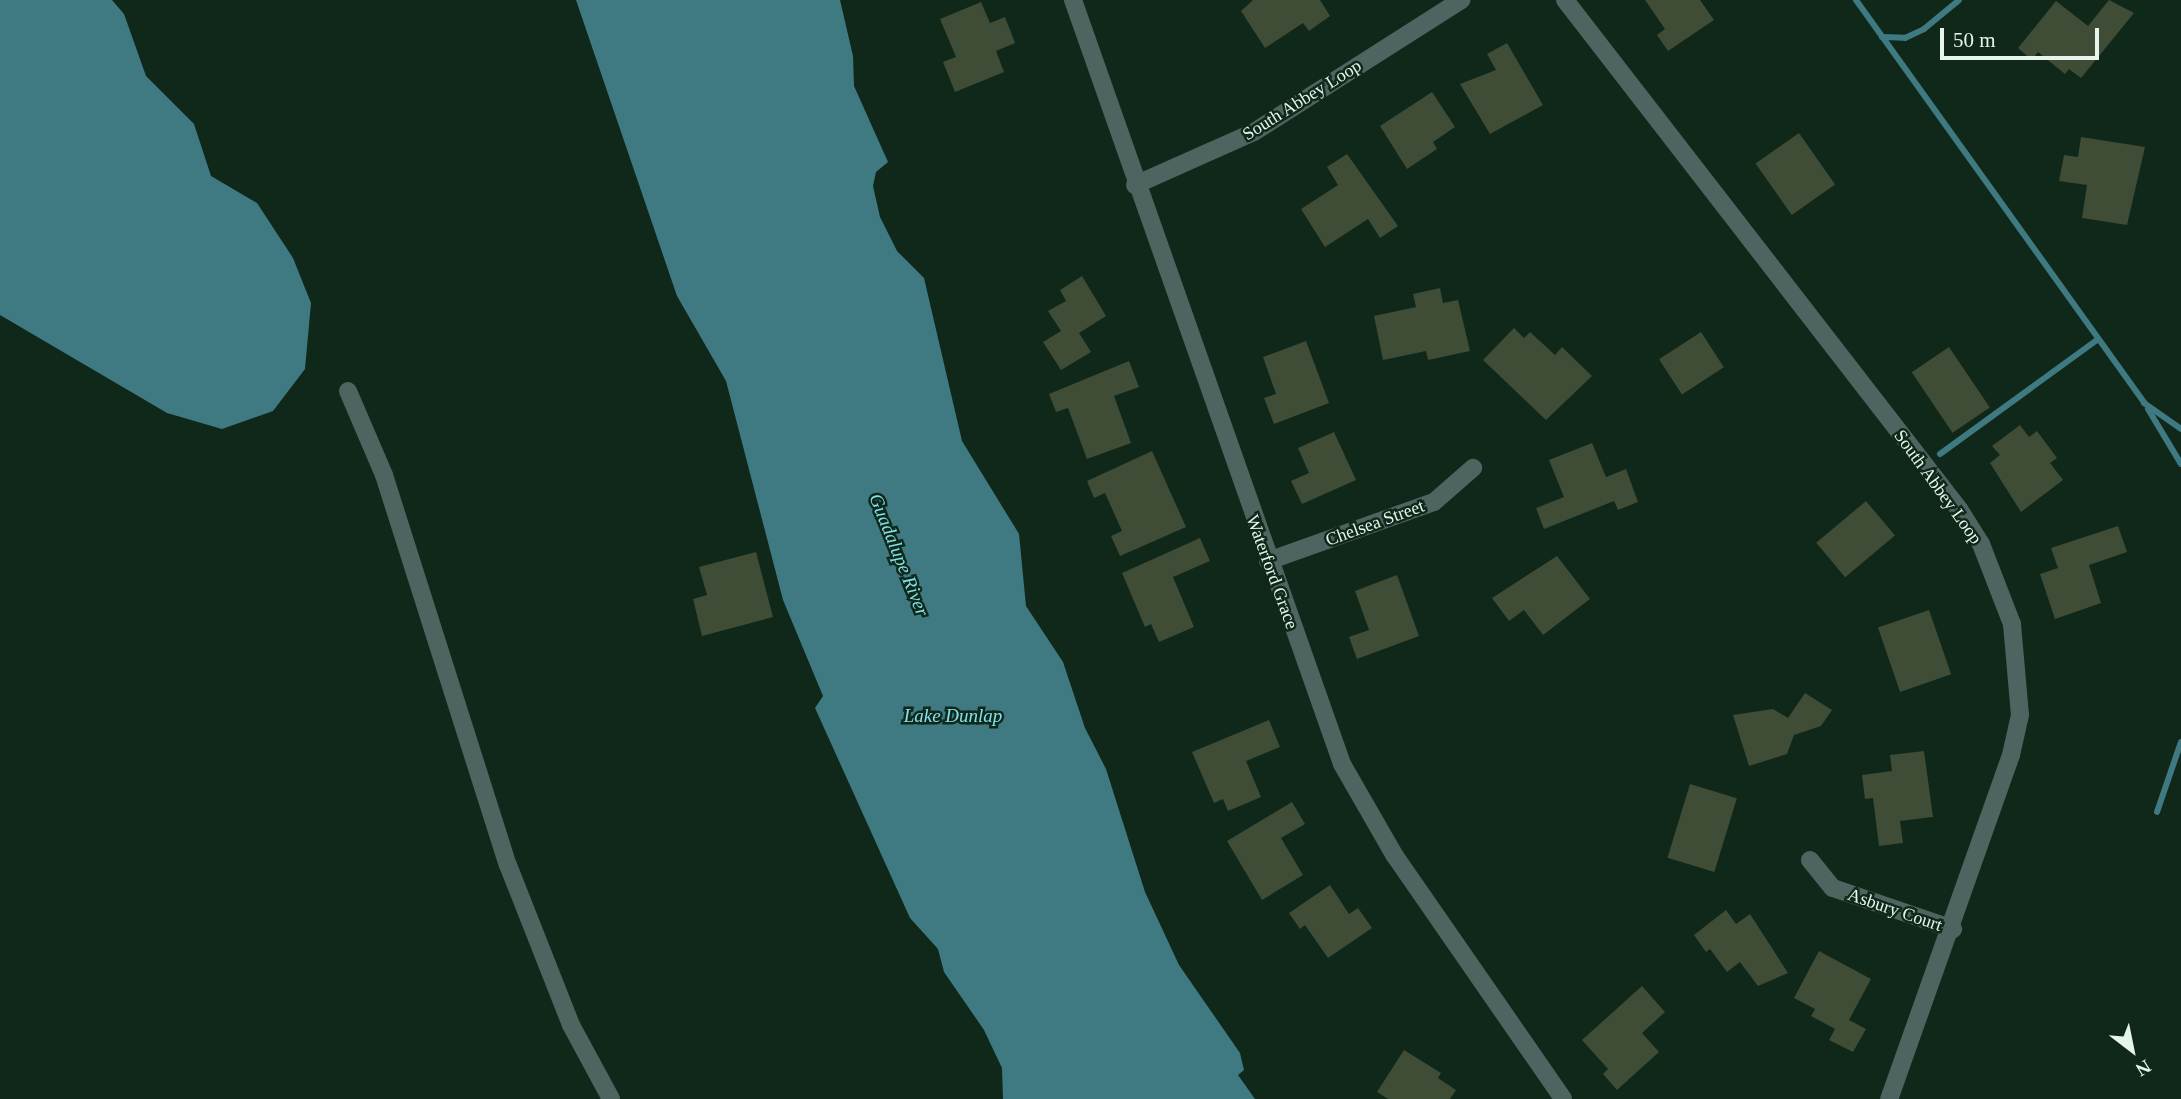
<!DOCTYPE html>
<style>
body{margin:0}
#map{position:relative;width:2181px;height:1099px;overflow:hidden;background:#10281a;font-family:"Times New Roman",serif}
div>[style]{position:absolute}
.water>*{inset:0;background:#3f7982}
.stream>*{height:6px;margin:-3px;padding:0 3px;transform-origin:3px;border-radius:3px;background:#3f7982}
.building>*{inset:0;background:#3f4c36;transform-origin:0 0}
.minor>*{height:18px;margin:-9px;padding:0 9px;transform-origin:9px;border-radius:9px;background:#4d6460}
span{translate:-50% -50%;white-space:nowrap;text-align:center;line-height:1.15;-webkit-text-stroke:5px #10281a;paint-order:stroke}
.street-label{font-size:18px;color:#e6f5eb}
.water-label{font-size:19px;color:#80e0ed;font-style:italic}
.north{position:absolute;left:2097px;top:1015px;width:70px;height:70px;-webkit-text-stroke:5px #10281a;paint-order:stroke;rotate:148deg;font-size:19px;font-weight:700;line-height:28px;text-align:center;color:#e6f5eb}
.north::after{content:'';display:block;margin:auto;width:24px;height:32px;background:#e6f5eb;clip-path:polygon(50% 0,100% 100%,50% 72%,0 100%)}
.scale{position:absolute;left:1940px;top:28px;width:159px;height:32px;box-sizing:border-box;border:4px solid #e6f5eb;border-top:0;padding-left:9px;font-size:21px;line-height:24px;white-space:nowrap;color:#e6f5eb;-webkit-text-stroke:5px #10281a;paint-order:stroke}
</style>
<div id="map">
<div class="water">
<div style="clip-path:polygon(0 0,112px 0,124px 14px,146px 76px,194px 124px,211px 176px,257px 203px,293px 258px,311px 303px,305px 369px,273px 411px,222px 429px,167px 413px,0 315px)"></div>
<div style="clip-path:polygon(576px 0,840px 0,853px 56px,854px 86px,888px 162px,876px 172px,873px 186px,880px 217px,897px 251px,924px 278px,962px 441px,1019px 534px,1026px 606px,1063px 662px,1085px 728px,1106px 769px,1145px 892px,1179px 965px,1240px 1053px,1244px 1070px,1238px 1075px,1255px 1099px,1003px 1099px,1002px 1068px,984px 1030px,944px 972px,938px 949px,910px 918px,815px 708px,823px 696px,783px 600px,726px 381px,677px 296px)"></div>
</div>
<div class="stream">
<div style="left:1856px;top:0;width:495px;rotate:54.4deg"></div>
<div style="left:2144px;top:403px;width:45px;rotate:35.1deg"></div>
<div style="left:1882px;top:37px;width:23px;rotate:2deg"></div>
<div style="left:1905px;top:38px;width:21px;rotate:-25deg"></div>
<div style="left:1924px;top:29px;width:45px;rotate:-39.6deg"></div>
<div style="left:2148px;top:409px;width:64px;rotate:59deg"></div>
<div style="left:1940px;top:454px;width:195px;rotate:-36deg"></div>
<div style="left:2157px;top:812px;width:74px;rotate:-71.1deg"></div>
</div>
<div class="building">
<div style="clip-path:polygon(1253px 0,1320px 0,1330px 16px,1309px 31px,1303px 23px,1265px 48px,1241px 11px)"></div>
<div style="clip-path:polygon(1645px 0,1700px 0,1714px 20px,1668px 51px,1657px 35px,1665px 29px)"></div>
<div style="clip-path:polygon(2109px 0,2134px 13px,2081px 78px,2069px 69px,2065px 74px,2038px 52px,2032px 60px,2018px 48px,2056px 1px,2088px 26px)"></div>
<div style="clip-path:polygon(981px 2px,990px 23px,1005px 17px,1015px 43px,996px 51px,1004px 72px,955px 92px,943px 62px,956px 57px,940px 19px)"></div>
<div style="clip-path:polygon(1507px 43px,1543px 105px,1490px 134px,1460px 84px,1496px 70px,1487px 54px)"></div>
<div style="clip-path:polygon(1432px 92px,1455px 127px,1433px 142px,1437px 149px,1407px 169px,1380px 126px)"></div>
<div style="left:1799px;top:133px;width:63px;height:53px;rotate:55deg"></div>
<div style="clip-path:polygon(2081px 137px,2145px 147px,2127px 225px,2082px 218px,2087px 185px,2059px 181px,2064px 155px,2078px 157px)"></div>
<div style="clip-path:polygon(1347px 154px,1398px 226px,1380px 238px,1368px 219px,1325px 247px,1301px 209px,1338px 185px,1327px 167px)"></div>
<div style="clip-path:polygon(1082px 276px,1106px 316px,1079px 333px,1091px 352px,1061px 370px,1043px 342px,1061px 331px,1048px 311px,1066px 301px,1060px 290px)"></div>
<div style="clip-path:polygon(1440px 288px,1443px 303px,1458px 300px,1470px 351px,1428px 360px,1426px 351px,1383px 360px,1374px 316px,1416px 307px,1413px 294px)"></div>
<div style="clip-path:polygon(1514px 328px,1524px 338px,1530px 332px,1555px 355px,1562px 347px,1592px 376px,1546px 420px,1483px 360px)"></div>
<div style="left:1701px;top:332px;width:42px;height:50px;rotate:57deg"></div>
<div style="clip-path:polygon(1306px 341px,1329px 403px,1274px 424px,1264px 398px,1276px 394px,1263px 357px)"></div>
<div style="left:1949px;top:347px;width:73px;height:45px;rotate:56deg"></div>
<div style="clip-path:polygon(1129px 361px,1139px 387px,1114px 396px,1131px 443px,1087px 459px,1068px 408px,1056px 412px,1049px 394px)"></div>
<div style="clip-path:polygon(2020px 425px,2029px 437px,2037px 431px,2057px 458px,2050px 463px,2063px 480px,2021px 512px,1990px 463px,2000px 455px,1992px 446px)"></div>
<div style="clip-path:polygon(1334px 432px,1356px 480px,1302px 504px,1291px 481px,1309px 473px,1298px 448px)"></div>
<div style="clip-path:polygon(1592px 443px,1606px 477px,1626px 469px,1638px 502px,1618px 510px,1614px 501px,1544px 529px,1536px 508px,1564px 497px,1549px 460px)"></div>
<div style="clip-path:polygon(1152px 451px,1186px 527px,1120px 556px,1111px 536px,1122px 531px,1105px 493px,1094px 498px,1087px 481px)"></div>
<div style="left:1866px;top:501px;width:45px;height:65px;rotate:50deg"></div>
<div style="clip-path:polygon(2118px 526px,2127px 552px,2089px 565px,2101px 603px,2055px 619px,2040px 574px,2058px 568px,2051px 548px)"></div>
<div style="clip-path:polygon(1200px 538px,1210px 561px,1173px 577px,1194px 627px,1159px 642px,1151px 624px,1145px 627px,1122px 573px)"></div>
<div style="clip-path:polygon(756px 552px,773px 617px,702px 636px,693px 599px,707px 595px,699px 567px)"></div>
<div style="clip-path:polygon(1557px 556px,1590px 599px,1543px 635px,1524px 610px,1509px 621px,1492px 598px)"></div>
<div style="clip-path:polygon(1397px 575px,1419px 636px,1357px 659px,1349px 637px,1369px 630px,1355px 591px)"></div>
<div style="left:1929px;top:610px;width:68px;height:54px;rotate:71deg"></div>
<div style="clip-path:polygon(1805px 693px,1832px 710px,1821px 726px,1794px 735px,1787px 754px,1749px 766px,1733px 715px,1773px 709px,1788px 718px)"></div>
<div style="clip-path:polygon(1269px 720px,1280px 747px,1246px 761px,1261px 797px,1228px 811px,1223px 799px,1214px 803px,1192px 752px)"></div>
<div style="clip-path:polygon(1924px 751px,1933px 817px,1900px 821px,1903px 843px,1879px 846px,1873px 798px,1865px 799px,1862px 775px,1892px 771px,1890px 755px)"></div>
<div style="left:1690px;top:784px;width:49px;height:77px;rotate:17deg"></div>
<div style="clip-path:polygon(1292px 802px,1305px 824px,1281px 838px,1303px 875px,1262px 900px,1227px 841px)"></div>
<div style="clip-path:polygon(1330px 885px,1349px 914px,1358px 908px,1372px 928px,1328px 958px,1305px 925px,1300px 929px,1289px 913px)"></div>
<div style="clip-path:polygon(1726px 910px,1736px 924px,1750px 914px,1788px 973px,1758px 986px,1740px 962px,1727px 972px,1710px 949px,1706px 952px,1694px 935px)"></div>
<div style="clip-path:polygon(1819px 951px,1871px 979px,1849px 1020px,1866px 1029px,1853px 1052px,1829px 1040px,1835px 1029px,1811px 1016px,1815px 1009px,1794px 998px)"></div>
<div style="clip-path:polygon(1642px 986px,1665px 1012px,1642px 1033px,1659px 1052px,1617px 1090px,1603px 1074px,1608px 1069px,1582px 1040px)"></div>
<div style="clip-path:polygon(1404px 1050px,1441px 1073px,1438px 1078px,1456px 1090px,1450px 1099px,1388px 1099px,1377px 1092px)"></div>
</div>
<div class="minor">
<div style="left:1073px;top:0;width:810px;rotate:70.6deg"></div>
<div style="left:1342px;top:764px;width:106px;rotate:60.1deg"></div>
<div style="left:1395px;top:856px;width:295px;rotate:55.3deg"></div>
<div style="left:1565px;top:0;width:644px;rotate:52.26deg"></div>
<div style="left:1959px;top:509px;width:41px;rotate:57.8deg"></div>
<div style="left:1981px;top:544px;width:86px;rotate:68.8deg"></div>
<div style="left:2012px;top:624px;width:91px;rotate:85deg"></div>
<div style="left:2020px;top:715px;width:41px;rotate:102.7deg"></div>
<div style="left:2011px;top:755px;width:365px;rotate:109.5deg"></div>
<div style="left:1135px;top:185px;width:130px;rotate:-24deg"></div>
<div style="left:1254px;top:132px;width:246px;rotate:-32.5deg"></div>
<div style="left:348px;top:391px;width:91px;rotate:66.8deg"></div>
<div style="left:384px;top:475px;width:409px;rotate:72.4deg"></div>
<div style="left:508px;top:865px;width:172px;rotate:68.5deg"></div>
<div style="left:571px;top:1025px;width:84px;rotate:61.6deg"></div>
<div style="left:1268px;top:561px;width:176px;rotate:-19.6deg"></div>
<div style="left:1434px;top:502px;width:52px;rotate:-41.1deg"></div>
<div style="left:1810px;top:860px;width:36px;rotate:51deg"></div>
<div style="left:1833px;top:888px;width:127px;rotate:18.9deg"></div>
</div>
<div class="street-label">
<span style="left:1302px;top:100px;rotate:-32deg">South Abbey Loop</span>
<span style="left:1938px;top:487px;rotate:54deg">South Abbey Loop</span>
<span style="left:1375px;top:523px;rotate:-20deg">Chelsea Street</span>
<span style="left:1272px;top:572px;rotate:70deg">Waterford Grace</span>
<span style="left:1895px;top:910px;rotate:19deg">Asbury Court</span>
</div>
<div class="water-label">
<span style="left:899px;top:555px;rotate:68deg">Guadalupe River</span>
<span style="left:953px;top:716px">Lake Dunlap</span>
</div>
<div class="north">N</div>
<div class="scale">50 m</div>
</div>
